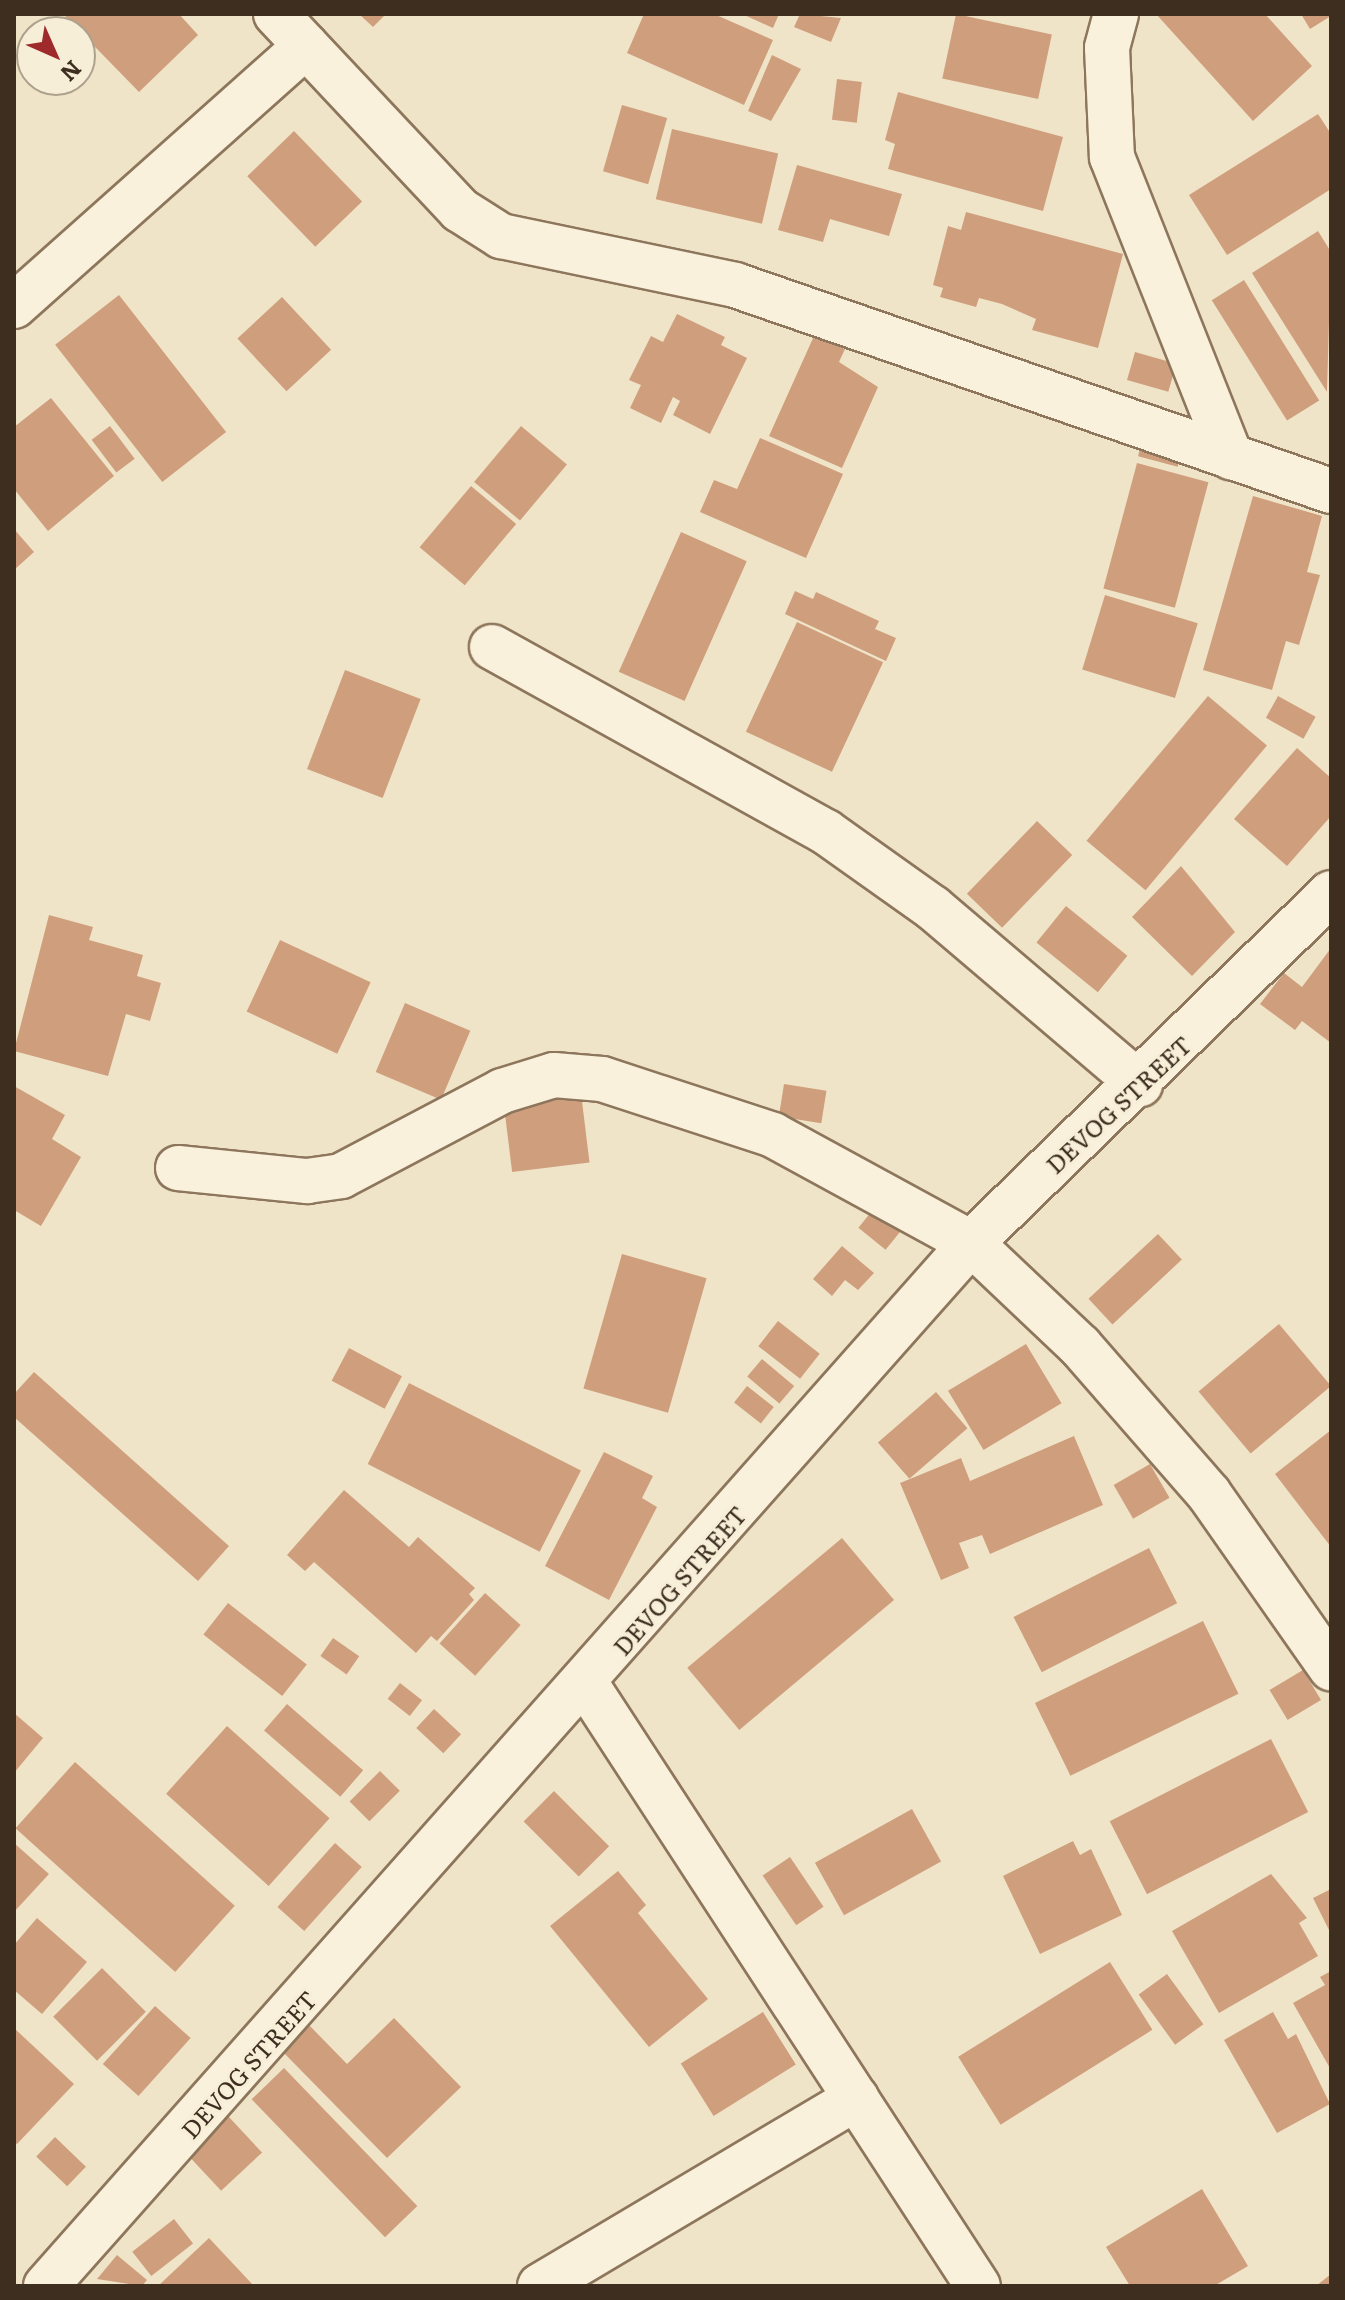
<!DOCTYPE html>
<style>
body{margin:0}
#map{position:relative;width:1345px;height:2300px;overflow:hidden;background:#f0e4c8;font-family:Literata,serif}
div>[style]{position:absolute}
.building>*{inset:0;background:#cf9f7d;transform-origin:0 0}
.roads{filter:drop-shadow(2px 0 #8d765c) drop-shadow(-2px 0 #8d765c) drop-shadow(0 2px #8d765c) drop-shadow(0 -2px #8d765c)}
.street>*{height:44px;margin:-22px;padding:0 22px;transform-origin:22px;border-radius:22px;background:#faf1dc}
.secondary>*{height:44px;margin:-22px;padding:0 22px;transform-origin:22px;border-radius:22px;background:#faf1dc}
span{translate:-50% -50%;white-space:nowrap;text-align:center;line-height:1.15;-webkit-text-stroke:6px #f7eed8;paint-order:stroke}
.street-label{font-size:24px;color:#3d2e20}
.frame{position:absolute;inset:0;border:16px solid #3d2e20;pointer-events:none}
.north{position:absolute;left:16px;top:16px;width:80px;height:80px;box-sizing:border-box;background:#f7eed8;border:2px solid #ada18e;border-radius:50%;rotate:135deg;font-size:22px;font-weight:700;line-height:32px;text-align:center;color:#3d2e20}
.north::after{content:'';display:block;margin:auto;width:28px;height:36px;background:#9e2a2b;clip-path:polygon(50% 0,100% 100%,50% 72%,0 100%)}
</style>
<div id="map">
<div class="building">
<div style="clip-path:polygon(63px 14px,179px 14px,198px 35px,139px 92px)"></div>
<div style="clip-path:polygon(359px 14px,386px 14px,373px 27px)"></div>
<div style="clip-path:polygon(644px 14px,714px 14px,773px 40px,744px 105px,627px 53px)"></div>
<div style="clip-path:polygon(742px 14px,779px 14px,773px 28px)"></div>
<div style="clip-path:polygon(800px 14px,841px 18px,831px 42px,794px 27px)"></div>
<div style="left:956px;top:14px;width:98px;height:66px;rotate:12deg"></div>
<div style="clip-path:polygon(1156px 14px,1265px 14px,1312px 66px,1253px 121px)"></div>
<div style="clip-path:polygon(1301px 14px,1331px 14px,1331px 16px,1310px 29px)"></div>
<div style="clip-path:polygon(772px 55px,801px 69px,771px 121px,748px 111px)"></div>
<div style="left:837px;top:79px;width:25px;height:41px;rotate:7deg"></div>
<div style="clip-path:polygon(898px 92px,1063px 137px,1043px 211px,888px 169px,895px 144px,885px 140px)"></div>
<div style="left:622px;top:105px;width:47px;height:69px;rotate:16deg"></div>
<div style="clip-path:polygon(1318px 114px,1331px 134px,1331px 189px,1227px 255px,1189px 195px)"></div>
<div style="left:672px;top:129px;width:109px;height:72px;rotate:13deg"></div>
<div style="left:294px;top:131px;width:98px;height:65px;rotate:46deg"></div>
<div style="clip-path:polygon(797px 165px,902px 194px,889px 236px,830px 219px,823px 242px,778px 230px)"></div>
<div style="clip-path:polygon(966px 212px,1123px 254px,1098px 348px,1032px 330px,1036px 319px,1002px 304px,979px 298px,976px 307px,940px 297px,943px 288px,933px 285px,948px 226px,961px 230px)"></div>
<div style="clip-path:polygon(1318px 231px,1331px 252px,1327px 392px,1252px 273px)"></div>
<div style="left:1244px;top:280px;width:142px;height:38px;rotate:58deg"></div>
<div style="left:119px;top:295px;width:174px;height:81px;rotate:52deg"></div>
<div style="left:282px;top:297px;width:72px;height:61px;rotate:47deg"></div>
<div style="clip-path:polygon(677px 314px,725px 337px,721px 345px,747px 358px,710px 434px,673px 415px,680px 401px,673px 397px,661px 423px,630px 408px,641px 385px,629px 380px,651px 336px,663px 342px)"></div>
<div style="clip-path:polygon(814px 336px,845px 349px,839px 362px,878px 387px,842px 468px,769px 436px)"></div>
<div style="left:1135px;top:352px;width:43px;height:29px;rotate:16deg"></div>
<div style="clip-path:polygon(51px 398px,114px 476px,48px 531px,14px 489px,14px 427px)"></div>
<div style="left:110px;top:426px;width:41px;height:23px;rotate:53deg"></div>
<div style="left:521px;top:426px;width:60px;height:73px;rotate:40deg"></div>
<div style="left:1144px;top:434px;width:41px;height:23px;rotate:15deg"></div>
<div style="clip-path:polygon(760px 438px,843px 474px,806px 558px,700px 512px,714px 480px,737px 489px)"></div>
<div style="left:1137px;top:463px;width:74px;height:130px;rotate:15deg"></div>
<div style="left:471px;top:486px;width:59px;height:80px;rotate:40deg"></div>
<div style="clip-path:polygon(1253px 496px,1322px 516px,1307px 572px,1320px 575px,1299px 645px,1286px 641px,1272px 690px,1203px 670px)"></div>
<div style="clip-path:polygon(14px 529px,34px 552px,14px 570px)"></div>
<div style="left:681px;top:532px;width:72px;height:153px;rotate:24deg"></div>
<div style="clip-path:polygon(795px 591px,813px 599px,816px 592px,879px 621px,875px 629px,896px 638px,886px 661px,785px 614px)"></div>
<div style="left:1105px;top:595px;width:97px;height:78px;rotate:17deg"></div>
<div style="left:797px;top:622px;width:95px;height:121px;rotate:25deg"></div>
<div style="left:345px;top:670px;width:81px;height:106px;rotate:21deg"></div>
<div style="left:1208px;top:696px;width:77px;height:189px;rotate:40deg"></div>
<div style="left:1278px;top:696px;width:43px;height:25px;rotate:29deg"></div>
<div style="clip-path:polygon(1297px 748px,1331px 778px,1331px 816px,1287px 866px,1234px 819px)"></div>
<div style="left:1037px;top:821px;width:49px;height:101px;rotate:44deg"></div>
<div style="clip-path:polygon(1181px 866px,1235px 932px,1192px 976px,1132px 917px)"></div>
<div style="left:1066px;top:906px;width:79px;height:47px;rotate:39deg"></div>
<div style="clip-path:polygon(49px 915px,93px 927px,89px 940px,143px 955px,137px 976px,161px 983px,150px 1021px,126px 1014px,108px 1076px,14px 1051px)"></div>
<div style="left:280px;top:940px;width:100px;height:79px;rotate:25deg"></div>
<div style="clip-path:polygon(1331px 948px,1331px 1043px,1302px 1021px,1295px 1030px,1260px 1004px,1284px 973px,1302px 987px)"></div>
<div style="left:405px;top:1003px;width:71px;height:75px;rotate:23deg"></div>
<div style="left:784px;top:1084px;width:43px;height:33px;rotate:9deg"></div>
<div style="clip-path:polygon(14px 1086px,65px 1115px,52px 1139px,81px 1157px,41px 1226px,14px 1210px)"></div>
<div style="left:581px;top:1093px;width:70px;height:78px;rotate:83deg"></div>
<div style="left:876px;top:1206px;width:35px;height:28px;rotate:39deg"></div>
<div style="left:1158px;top:1234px;width:35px;height:95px;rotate:47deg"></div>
<div style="clip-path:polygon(842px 1246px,874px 1273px,858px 1290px,845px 1280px,832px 1296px,813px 1279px)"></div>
<div style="left:622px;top:1254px;width:88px;height:140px;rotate:16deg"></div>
<div style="left:778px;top:1321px;width:53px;height:32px;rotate:38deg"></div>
<div style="left:1279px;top:1324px;width:81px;height:105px;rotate:50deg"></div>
<div style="left:1026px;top:1344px;width:69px;height:91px;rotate:59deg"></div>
<div style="left:349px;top:1348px;width:60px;height:37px;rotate:28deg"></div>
<div style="left:762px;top:1359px;width:42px;height:23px;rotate:40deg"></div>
<div style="clip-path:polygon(34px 1372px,229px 1546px,198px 1581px,14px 1417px,14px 1394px)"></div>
<div style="left:409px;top:1383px;width:193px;height:91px;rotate:27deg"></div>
<div style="left:747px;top:1386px;width:34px;height:21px;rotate:38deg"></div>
<div style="left:936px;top:1392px;width:48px;height:77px;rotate:49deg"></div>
<div style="clip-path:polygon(1331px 1430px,1331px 1547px,1275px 1474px)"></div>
<div style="clip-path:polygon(1074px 1436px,1103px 1505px,990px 1554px,982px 1535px,959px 1543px,969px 1568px,941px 1580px,900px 1483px,961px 1458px,970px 1481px)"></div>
<div style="clip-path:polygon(604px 1452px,653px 1476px,642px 1498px,657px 1507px,609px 1600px,545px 1566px)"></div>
<div style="left:1150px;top:1464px;width:39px;height:42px;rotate:60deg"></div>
<div style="clip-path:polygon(344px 1490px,409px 1547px,418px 1537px,475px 1588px,469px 1594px,474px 1600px,437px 1641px,431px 1636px,416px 1653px,314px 1562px,305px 1571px,287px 1555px)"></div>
<div style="left:842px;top:1538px;width:81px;height:202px;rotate:50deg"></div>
<div style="left:1149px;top:1548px;width:62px;height:152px;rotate:63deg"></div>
<div style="left:485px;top:1593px;width:48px;height:68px;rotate:42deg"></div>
<div style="left:228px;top:1603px;width:100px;height:40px;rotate:38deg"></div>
<div style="left:1203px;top:1621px;width:81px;height:187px;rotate:64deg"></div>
<div style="left:333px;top:1638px;width:32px;height:22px;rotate:35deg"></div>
<div style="left:1303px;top:1670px;width:35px;height:39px;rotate:59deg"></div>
<div style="left:400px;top:1683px;width:28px;height:20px;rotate:38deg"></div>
<div style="left:287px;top:1704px;width:101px;height:35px;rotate:41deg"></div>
<div style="left:434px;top:1709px;width:37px;height:26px;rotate:43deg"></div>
<div style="clip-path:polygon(14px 1713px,43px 1738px,14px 1773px)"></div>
<div style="left:227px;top:1726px;width:138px;height:91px;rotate:42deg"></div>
<div style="left:1271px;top:1739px;width:82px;height:181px;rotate:63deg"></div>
<div style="left:75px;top:1762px;width:215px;height:89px;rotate:42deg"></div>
<div style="left:380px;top:1771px;width:28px;height:43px;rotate:45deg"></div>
<div style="left:554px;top:1791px;width:78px;height:43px;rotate:45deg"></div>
<div style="left:912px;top:1809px;width:60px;height:111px;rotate:61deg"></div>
<div style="clip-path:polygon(1073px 1841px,1080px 1855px,1091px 1849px,1122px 1915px,1040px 1954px,1003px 1876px)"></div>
<div style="clip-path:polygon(14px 1843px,49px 1874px,14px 1912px)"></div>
<div style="left:335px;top:1843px;width:36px;height:86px;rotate:42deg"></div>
<div style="left:790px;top:1857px;width:60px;height:33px;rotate:56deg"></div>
<div style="clip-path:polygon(618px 1871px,646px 1905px,638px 1913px,708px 1999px,649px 2047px,550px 1926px)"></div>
<div style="clip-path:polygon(1271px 1874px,1307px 1918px,1299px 1923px,1318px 1956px,1219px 2013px,1172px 1931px)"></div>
<div style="clip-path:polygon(1331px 1889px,1331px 1934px,1313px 1898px)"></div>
<div style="clip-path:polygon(37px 1918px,87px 1962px,42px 2014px,14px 1990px,14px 1945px)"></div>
<div style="left:1110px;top:1962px;width:80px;height:179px;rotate:58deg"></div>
<div style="left:102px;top:1968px;width:62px;height:69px;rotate:45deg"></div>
<div style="clip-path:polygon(1331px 1971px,1331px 2070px,1293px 2003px,1325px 1985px,1320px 1977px)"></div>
<div style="left:1167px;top:1974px;width:62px;height:35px;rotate:54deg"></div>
<div style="left:155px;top:2006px;width:48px;height:78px;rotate:42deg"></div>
<div style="left:763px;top:2012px;width:62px;height:97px;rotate:58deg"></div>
<div style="clip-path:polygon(1273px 2012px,1288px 2039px,1296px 2034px,1330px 2104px,1277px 2133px,1224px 2040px)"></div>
<div style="clip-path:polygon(394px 2018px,461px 2087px,387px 2158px,282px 2051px,309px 2025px,347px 2064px)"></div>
<div style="clip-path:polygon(14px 2028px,74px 2084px,17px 2144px,14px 2142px)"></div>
<div style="left:284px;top:2068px;width:192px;height:45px;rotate:46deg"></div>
<div style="left:228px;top:2116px;width:50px;height:56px;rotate:47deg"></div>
<div style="left:55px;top:2137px;width:43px;height:27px;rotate:44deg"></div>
<div style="clip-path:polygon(1202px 2189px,1248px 2266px,1214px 2286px,1130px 2286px,1106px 2247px)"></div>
<div style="left:174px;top:2219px;width:31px;height:53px;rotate:52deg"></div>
<div style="clip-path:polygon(209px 2238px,254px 2286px,158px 2286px)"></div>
<div style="clip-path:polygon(117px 2255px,147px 2280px,142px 2286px,97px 2279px)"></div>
<div style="clip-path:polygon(1331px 2274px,1331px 2286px,1316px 2286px)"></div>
</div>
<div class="roads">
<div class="street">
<div style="left:276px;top:14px;width:269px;rotate:46.8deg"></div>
<div style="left:460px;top:210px;width:49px;rotate:32.4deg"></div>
<div style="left:501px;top:236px;width:239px;rotate:11.8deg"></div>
<div style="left:735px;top:285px;width:631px;rotate:19.07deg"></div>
<div style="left:1116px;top:14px;width:35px;rotate:105deg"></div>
<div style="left:1107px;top:48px;width:109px;rotate:87.4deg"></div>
<div style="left:1112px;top:157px;width:323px;rotate:68.4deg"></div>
<div style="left:14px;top:306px;width:391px;rotate:-41.7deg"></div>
<div style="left:492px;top:647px;width:382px;rotate:29deg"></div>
<div style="left:826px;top:832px;width:131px;rotate:35.4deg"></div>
<div style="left:933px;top:908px;width:272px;rotate:40.4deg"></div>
<div style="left:178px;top:1168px;width:130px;rotate:5.8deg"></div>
<div style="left:307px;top:1181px;width:34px;rotate:-8deg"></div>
<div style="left:341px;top:1176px;width:182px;rotate:-27.8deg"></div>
<div style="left:502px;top:1091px;width:54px;rotate:-17.1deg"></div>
<div style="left:554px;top:1075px;width:48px;rotate:4.8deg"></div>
<div style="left:602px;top:1079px;width:180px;rotate:18.1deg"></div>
<div style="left:773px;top:1135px;width:226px;rotate:28.6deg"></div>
<div style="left:971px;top:1243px;width:150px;rotate:43.4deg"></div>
<div style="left:1080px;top:1346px;width:196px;rotate:48.9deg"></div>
<div style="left:1209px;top:1494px;width:213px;rotate:55deg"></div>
<div style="left:586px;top:1684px;width:718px;rotate:56.93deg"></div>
<div style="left:540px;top:2286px;width:368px;rotate:-30.7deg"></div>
</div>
<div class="secondary">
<div style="left:46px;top:2286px;width:1394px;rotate:-48.43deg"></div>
<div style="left:971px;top:1243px;width:502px;rotate:-44.19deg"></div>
</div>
</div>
<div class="street-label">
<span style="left:1118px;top:1104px;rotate:-43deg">DEVOG STREET</span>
<span style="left:679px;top:1580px;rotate:-49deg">DEVOG STREET</span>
<span style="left:248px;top:2064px;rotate:-48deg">DEVOG STREET</span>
</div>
<div class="frame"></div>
<div class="north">N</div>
</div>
